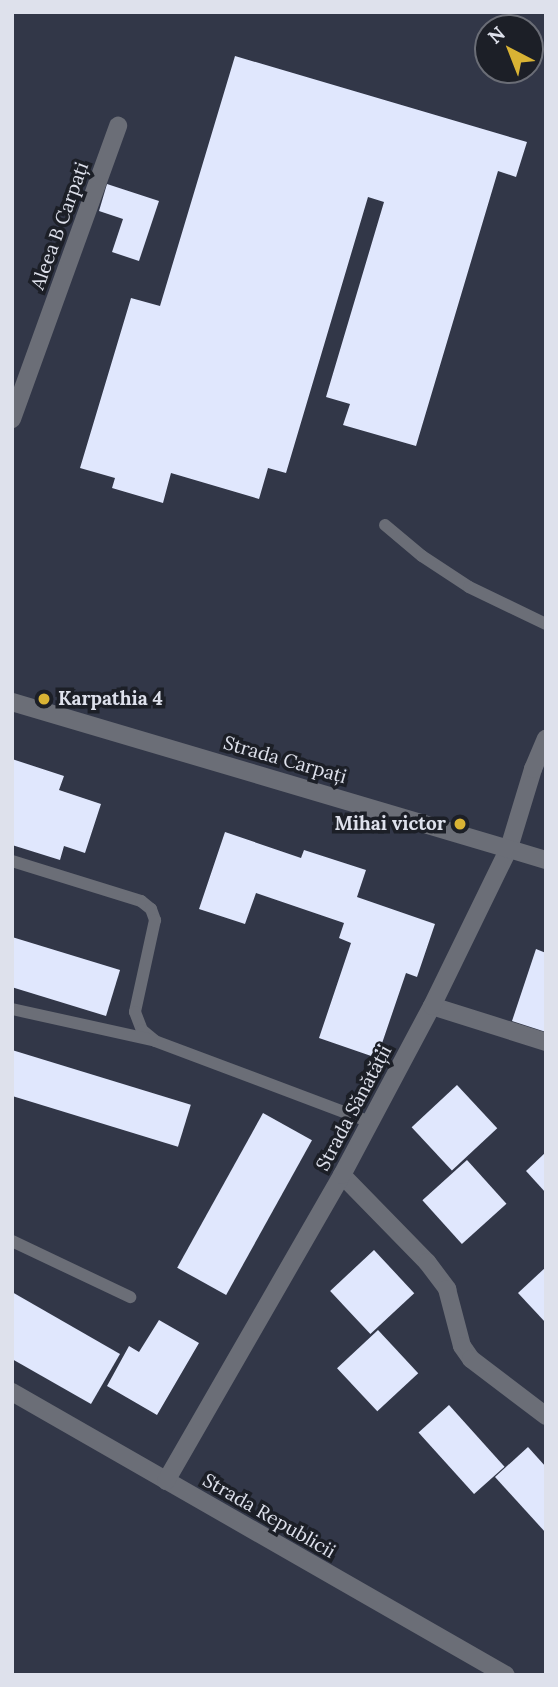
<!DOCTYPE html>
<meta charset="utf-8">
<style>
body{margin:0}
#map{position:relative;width:558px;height:1687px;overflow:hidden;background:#323748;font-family:Lora,serif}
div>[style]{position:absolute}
.building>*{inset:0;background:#e0e7fd;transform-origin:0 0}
.service>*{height:12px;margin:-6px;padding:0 6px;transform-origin:6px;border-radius:6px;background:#6b6e77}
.minor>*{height:18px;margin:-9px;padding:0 9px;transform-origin:9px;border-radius:9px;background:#6b6e77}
.tertiary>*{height:18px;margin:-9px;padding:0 9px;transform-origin:9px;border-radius:9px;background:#6b6e77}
.dots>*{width:19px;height:19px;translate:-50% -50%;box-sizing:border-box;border:4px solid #1c1f27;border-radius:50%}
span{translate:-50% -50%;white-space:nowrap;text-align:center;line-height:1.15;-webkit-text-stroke:7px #1c1f27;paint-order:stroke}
.street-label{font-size:19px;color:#dee1ec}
.poi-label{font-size:19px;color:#dee1ec;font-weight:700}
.left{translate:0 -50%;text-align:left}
.right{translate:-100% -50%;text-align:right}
.frame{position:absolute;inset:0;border:14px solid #dee1ec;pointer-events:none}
.north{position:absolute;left:474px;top:14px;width:70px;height:70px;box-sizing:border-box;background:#1c1f27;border:2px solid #6a6d76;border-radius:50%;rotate:318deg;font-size:19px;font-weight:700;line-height:28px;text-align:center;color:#dee1ec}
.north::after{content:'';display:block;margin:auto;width:24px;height:32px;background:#d9b334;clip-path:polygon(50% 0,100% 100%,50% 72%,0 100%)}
</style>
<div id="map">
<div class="building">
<div style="clip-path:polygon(235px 56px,527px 142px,516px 177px,498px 171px,416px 446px,343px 425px,350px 404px,326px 397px,384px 202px,368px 197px,286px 473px,268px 468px,259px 499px,171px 473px,163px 503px,112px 488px,115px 478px,80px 468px,131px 298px,160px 306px)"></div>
<div style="clip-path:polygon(107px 184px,159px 201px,139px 261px,112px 252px,123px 219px,99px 211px)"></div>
<div style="clip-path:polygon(12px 759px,64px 776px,59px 790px,101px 804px,85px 853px,64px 846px,60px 860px,12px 845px)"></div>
<div style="clip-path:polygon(225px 832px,301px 858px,304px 850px,366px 870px,357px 897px,435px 924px,417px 977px,406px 973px,377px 1058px,319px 1038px,351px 943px,339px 938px,344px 923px,256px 893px,245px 924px,199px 909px)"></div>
<div style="left:12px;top:937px;width:113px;height:48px;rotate:17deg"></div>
<div style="clip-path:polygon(536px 949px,546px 953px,546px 1032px,512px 1021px)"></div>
<div style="left:12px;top:1050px;width:187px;height:44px;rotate:17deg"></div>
<div style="left:457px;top:1085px;width:59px;height:62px;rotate:47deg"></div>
<div style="left:263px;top:1113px;width:56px;height:177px;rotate:29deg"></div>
<div style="clip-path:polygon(546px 1152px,546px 1193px,526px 1171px)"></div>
<div style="left:467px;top:1160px;width:59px;height:60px;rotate:48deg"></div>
<div style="left:374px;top:1250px;width:59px;height:60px;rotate:47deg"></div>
<div style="clip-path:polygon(546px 1267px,546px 1323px,518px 1293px)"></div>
<div style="clip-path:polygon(12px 1292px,120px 1354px,91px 1404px,12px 1359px)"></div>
<div style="clip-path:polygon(159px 1320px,199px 1343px,157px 1415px,107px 1386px,129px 1346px,139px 1352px)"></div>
<div style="left:378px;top:1330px;width:59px;height:56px;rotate:47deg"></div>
<div style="left:449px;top:1405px;width:83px;height:41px;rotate:48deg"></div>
<div style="clip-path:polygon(528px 1447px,546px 1467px,546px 1533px,495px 1477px)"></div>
</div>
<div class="service">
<div style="left:385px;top:525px;width:48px;rotate:40deg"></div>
<div style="left:422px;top:556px;width:56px;rotate:33.4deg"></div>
<div style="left:469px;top:587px;width:85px;rotate:25.7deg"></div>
<div style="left:12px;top:861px;width:135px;rotate:17.2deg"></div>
<div style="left:141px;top:901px;width:13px;rotate:39deg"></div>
<div style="left:151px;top:909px;width:12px;rotate:70deg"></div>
<div style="left:155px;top:920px;width:94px;rotate:102.3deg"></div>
<div style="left:135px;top:1012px;width:19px;rotate:69deg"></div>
<div style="left:142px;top:1030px;width:17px;rotate:40deg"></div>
<div style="left:155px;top:1041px;width:231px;rotate:20.6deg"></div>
<div style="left:12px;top:1009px;width:143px;rotate:12.5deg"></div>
<div style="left:12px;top:1241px;width:131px;rotate:25.4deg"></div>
</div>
<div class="minor">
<div style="left:12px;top:419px;width:312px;rotate:-70.1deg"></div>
<div style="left:432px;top:1006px;width:120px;rotate:17.5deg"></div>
<div style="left:342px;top:1175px;width:122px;rotate:45.7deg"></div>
<div style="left:427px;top:1262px;width:34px;rotate:53deg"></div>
<div style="left:447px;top:1289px;width:59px;rotate:75.3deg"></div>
<div style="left:462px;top:1346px;width:16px;rotate:55deg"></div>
<div style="left:471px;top:1359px;width:94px;rotate:37.2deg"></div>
<div style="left:12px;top:1392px;width:569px;rotate:29.81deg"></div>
<div style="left:166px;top:1481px;width:353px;rotate:-60.1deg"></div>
<div style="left:342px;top:1175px;width:191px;rotate:-62deg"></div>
<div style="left:432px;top:1006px;width:176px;rotate:-64deg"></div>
<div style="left:509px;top:848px;width:83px;rotate:-73.1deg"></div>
<div style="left:533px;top:769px;width:33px;rotate:-67deg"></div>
</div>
<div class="tertiary">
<div style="left:12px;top:702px;width:557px;rotate:16.48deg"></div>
</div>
<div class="dots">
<div style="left:44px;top:699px;background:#d9b334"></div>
<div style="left:460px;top:824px;background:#d9b334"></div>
</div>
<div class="street-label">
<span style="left:60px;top:226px;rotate:-70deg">Aleea B Carpați</span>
<span style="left:285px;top:760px;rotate:16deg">Strada Carpați</span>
<span style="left:354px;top:1108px;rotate:-62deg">Strada Sănătății</span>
<span style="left:269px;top:1516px;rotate:30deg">Strada Republicii</span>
</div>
<div class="poi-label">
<span class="left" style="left:58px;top:699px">Karpathia 4</span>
<span class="right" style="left:446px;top:824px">Mihai victor</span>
</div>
<div class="frame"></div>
<div class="north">N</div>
</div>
